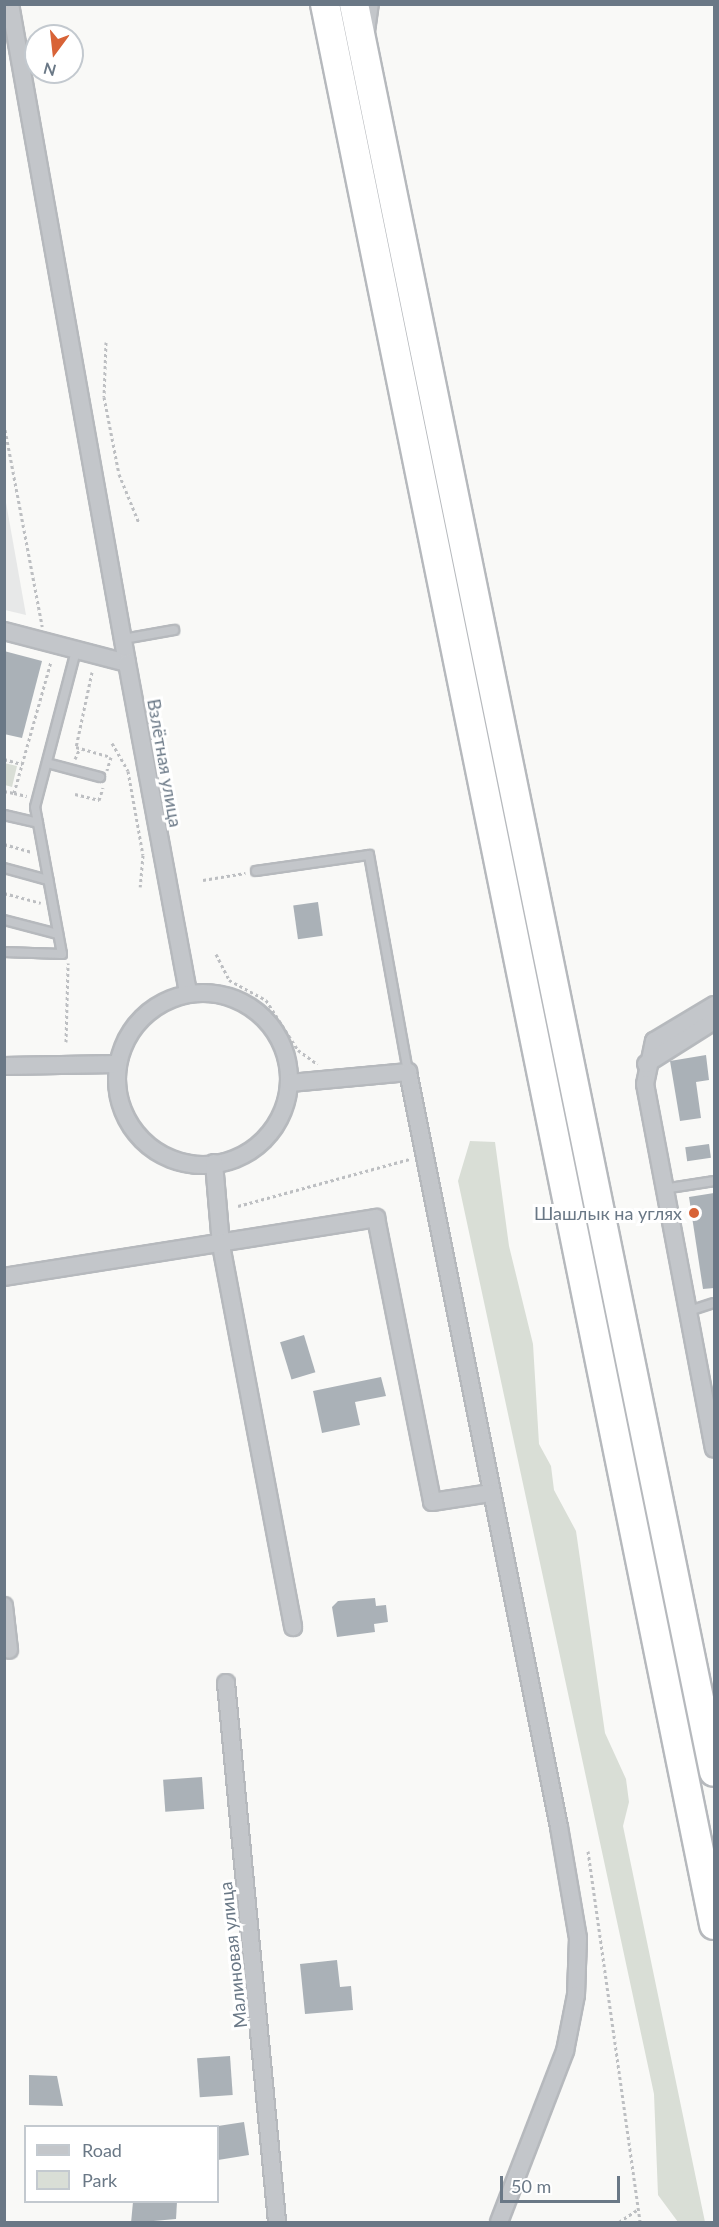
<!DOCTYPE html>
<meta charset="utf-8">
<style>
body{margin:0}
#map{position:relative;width:719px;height:2227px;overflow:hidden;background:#f9f9f7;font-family:Lato,sans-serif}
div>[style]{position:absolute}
.built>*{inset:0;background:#e7e8e8}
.green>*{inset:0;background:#d9ded6}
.building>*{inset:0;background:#aab1b7;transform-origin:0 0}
.path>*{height:3px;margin-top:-1.5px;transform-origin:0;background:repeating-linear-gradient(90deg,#bdbfc2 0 3px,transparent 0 6px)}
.roads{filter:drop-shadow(2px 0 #b6b9bd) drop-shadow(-2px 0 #b6b9bd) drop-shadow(0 2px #b6b9bd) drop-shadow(0 -2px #b6b9bd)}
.service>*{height:8px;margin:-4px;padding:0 4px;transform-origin:4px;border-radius:4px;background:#c3c6ca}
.minor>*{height:16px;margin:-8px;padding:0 8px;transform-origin:8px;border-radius:8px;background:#c3c6ca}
.minor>.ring{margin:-8px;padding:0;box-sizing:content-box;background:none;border:16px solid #c3c6ca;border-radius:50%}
.trunk>*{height:28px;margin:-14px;padding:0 14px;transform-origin:14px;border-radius:14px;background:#fff}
.dots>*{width:16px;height:16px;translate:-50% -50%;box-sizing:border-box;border:3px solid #fff;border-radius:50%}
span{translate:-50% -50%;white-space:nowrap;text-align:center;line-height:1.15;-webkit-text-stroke:6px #fff;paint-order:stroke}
.street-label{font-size:18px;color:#6a7886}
.poi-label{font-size:18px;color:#6a7886}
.right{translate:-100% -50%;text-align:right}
.frame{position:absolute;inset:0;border:6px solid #6a7886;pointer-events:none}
.legend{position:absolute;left:24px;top:2125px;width:195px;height:78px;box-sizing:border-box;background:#fff;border:2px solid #c3c9cf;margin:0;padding:8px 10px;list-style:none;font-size:18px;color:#6a7886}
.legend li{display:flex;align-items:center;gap:12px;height:30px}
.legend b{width:30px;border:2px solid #c3c9cf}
.north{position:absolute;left:24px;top:24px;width:60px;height:60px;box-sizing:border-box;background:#fff;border:2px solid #c3c9cf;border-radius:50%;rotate:195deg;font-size:16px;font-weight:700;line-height:24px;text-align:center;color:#6a7886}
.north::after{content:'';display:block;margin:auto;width:21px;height:27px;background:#d86337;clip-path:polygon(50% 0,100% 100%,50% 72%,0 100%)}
.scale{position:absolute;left:500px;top:2176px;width:120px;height:27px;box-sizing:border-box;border:3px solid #6a7886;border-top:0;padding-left:8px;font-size:18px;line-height:21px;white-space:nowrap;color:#6a7886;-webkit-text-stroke:4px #fff;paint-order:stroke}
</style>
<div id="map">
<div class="built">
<div style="clip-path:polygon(4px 497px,5px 497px,26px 615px,5px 610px)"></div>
</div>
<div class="green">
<div style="clip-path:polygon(4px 763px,17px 766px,12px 787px,5px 785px)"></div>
<div style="clip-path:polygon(470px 1141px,495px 1142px,509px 1246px,533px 1344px,539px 1444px,551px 1466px,554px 1490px,576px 1531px,605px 1733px,626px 1779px,629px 1802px,623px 1826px,705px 2222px,678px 2222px,658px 2195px,654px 2094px,458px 1181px)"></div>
</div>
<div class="building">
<div style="clip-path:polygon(4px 651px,42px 661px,22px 738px,4px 734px)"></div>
<div style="left:318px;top:902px;width:34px;height:25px;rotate:82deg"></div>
<div style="clip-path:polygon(706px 1055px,709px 1080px,696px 1082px,701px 1118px,680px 1121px,670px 1061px)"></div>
<div style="left:709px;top:1144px;width:14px;height:24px;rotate:82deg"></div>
<div style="clip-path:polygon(714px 1193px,714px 1288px,703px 1289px,689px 1197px)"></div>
<div style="left:304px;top:1335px;width:39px;height:25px;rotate:73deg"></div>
<div style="clip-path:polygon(381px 1377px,386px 1396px,355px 1402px,360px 1425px,322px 1433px,313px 1391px)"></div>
<div style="clip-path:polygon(375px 1598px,376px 1606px,386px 1605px,388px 1622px,374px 1624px,375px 1632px,337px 1637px,332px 1607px,338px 1601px)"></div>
<div style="left:202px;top:1777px;width:32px;height:39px;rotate:86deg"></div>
<div style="clip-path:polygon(337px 1960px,340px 1987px,351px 1986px,353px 2010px,305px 2014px,300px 1964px)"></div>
<div style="left:230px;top:2056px;width:39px;height:33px;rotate:86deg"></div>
<div style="clip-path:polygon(29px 2075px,57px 2076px,63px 2106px,29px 2105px)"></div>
<div style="clip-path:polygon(244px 2122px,249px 2155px,218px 2160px,218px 2126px)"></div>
<div style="clip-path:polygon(133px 2202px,177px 2202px,176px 2219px,131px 2223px)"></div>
</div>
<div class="path">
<div style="left:106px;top:342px;width:55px;rotate:92.1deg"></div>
<div style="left:104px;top:397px;width:78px;rotate:79deg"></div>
<div style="left:119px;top:474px;width:53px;rotate:67.8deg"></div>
<div style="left:4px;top:424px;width:206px;rotate:79.3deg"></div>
<div style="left:92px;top:672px;width:77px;rotate:102deg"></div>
<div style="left:76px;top:747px;width:36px;rotate:16deg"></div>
<div style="left:111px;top:757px;width:14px;rotate:107deg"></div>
<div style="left:112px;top:743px;width:32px;rotate:60deg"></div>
<div style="left:128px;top:771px;width:85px;rotate:79.9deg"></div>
<div style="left:143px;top:855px;width:32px;rotate:95deg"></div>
<div style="left:4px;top:759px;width:19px;rotate:16deg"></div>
<div style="left:75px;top:759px;width:12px;rotate:-66deg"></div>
<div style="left:4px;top:791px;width:10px;rotate:11deg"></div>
<div style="left:14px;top:793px;width:137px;rotate:-74.3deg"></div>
<div style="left:14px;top:793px;width:13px;rotate:13deg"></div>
<div style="left:75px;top:794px;width:25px;rotate:14deg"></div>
<div style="left:99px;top:800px;width:13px;rotate:-72deg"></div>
<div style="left:4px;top:844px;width:29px;rotate:16deg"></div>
<div style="left:203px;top:880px;width:43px;rotate:-9.5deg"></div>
<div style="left:4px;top:893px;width:38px;rotate:15deg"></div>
<div style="left:216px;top:954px;width:29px;rotate:63deg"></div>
<div style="left:229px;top:980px;width:42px;rotate:28.4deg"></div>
<div style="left:266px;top:1000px;width:59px;rotate:57.4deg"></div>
<div style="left:298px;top:1050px;width:24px;rotate:36deg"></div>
<div style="left:66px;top:1042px;width:79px;rotate:-88.5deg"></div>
<div style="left:238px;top:1206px;width:178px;rotate:-15.3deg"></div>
<div style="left:588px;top:1851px;width:375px;rotate:82deg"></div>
<div style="left:619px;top:2222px;width:23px;rotate:-34deg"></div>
</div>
<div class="roads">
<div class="service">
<div style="left:123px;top:639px;width:52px;rotate:-10deg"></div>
<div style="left:47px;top:763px;width:55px;rotate:14.8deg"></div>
<div style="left:4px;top:815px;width:35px;rotate:13deg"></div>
<div style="left:4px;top:868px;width:46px;rotate:15.3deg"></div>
<div style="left:256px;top:871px;width:114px;rotate:-8.1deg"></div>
<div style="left:369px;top:855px;width:220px;rotate:79.8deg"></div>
<div style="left:4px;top:920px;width:56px;rotate:14.5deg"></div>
<div style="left:4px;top:952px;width:58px;rotate:2deg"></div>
<div style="left:62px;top:954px;width:149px;rotate:-100.4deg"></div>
<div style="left:35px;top:807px;width:161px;rotate:-75.3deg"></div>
<div style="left:663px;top:1189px;width:52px;rotate:-8.9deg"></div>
<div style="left:686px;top:1312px;width:29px;rotate:-18deg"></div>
</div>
<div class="minor">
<div style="left:10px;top:4px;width:669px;rotate:79.93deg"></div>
<div style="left:366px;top:31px;width:27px;rotate:-82deg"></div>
<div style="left:4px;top:631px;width:127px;rotate:14.6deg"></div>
<div style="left:127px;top:663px;width:336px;rotate:79.5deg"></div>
<div class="ring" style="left:117px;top:993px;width:156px;height:156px"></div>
<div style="left:714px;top:1005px;width:70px;rotate:149deg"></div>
<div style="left:654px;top:1041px;width:44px;rotate:101.8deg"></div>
<div style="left:645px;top:1084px;width:371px;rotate:79.3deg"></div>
<div style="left:646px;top:1064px;width:80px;rotate:-32.3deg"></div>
<div style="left:4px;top:1066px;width:113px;rotate:-1deg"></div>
<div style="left:290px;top:1083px;width:119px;rotate:-5.3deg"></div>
<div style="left:408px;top:1072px;width:770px;rotate:78.69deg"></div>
<div style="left:559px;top:1827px;width:113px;rotate:80.3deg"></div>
<div style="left:578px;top:1938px;width:57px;rotate:92deg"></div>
<div style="left:576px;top:1995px;width:57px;rotate:101.1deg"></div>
<div style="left:565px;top:2051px;width:183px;rotate:111.1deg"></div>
<div style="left:214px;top:1163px;width:82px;rotate:85.1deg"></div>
<div style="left:221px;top:1245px;width:389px;rotate:79.3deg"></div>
<div style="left:4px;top:1277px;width:377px;rotate:-9deg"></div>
<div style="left:376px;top:1218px;width:289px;rotate:78.8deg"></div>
<div style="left:432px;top:1502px;width:60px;rotate:-8.7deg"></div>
<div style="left:4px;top:1606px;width:44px;rotate:83.5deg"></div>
<div style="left:226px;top:1683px;width:541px;rotate:84.59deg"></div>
</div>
<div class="trunk">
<div style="left:325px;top:4px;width:1960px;rotate:78.55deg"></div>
<div style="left:354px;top:4px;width:1804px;rotate:78.49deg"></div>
</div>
</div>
<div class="dots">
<div style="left:694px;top:1213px;background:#d86337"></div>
</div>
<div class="street-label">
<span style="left:165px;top:763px;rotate:80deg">Взлётная улица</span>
<span style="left:233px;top:1955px;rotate:-96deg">Малиновая улица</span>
</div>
<div class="poi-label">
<span class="right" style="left:682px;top:1213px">Шашлык на углях</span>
</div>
<div class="frame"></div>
<ul class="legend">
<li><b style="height:8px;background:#c3c6ca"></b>Road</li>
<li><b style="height:16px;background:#d9ded6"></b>Park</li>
</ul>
<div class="north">N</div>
<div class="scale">50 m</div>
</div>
